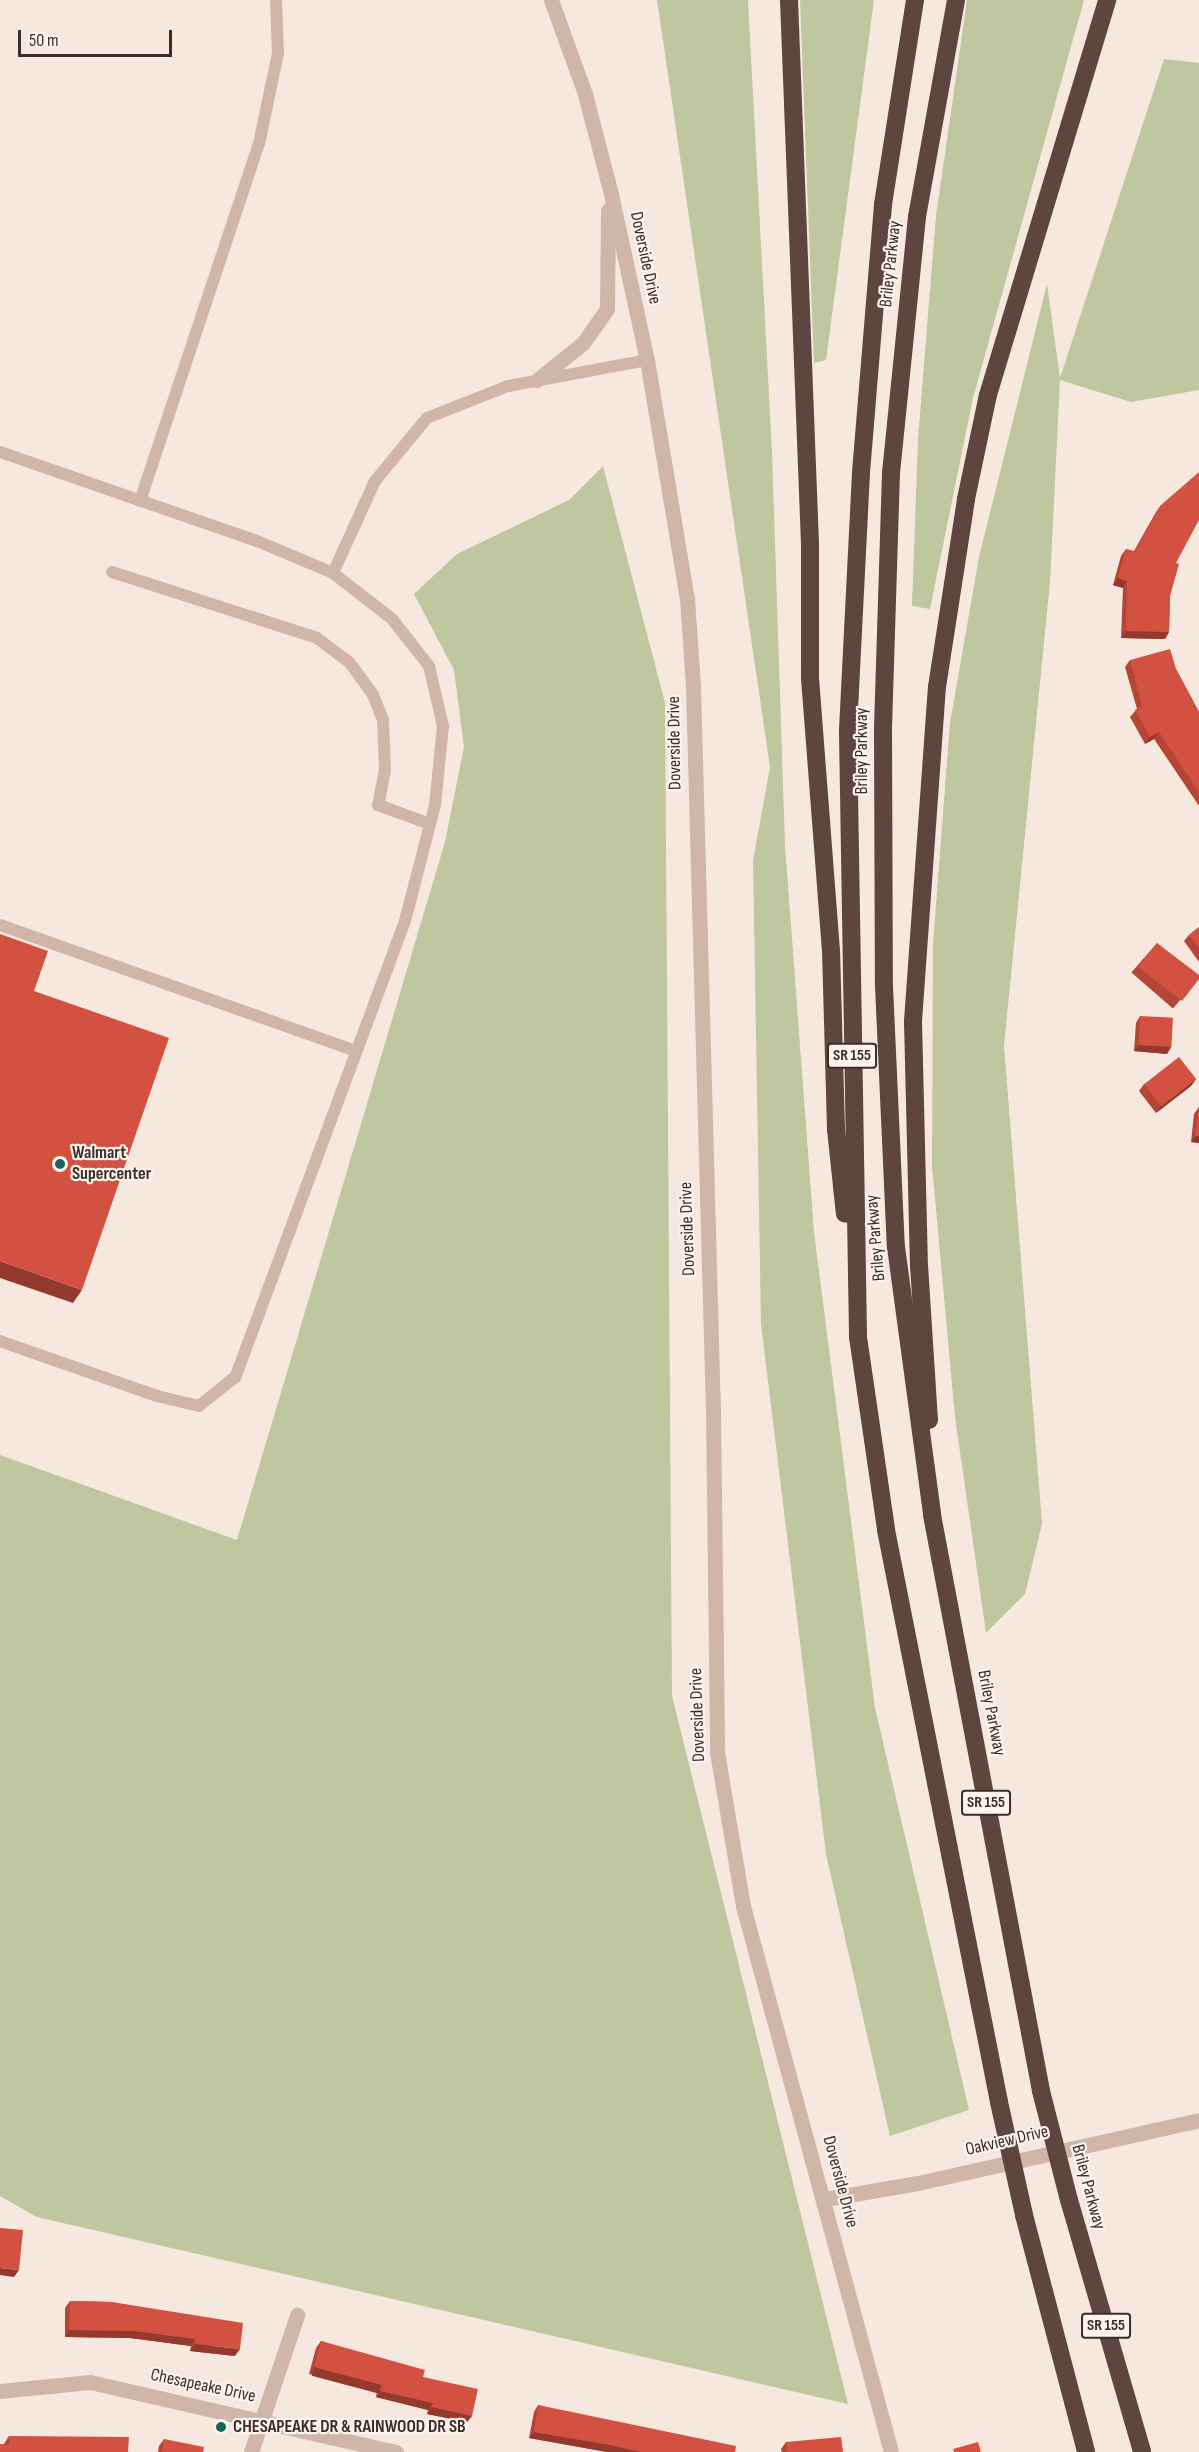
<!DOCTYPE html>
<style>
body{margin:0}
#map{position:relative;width:1199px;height:2452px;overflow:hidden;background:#f6e8df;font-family:"Sofia Sans Condensed",sans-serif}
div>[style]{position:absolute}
.green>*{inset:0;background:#bec79d}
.service>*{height:12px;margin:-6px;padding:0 6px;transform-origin:6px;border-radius:6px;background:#d0b6a9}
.minor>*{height:15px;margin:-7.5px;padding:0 7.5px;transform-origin:7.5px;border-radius:7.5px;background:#d0b6a9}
.tertiary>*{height:15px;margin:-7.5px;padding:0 7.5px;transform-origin:7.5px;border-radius:7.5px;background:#d0b6a9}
.motorway>*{height:18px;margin:-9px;padding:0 9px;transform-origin:9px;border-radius:9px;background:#5e4540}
.motorway-bridge>*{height:18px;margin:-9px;padding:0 9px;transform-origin:9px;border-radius:9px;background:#5e4540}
.wall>*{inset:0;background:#b54637;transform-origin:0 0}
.shaded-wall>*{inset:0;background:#94392d;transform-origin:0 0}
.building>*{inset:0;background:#d35140;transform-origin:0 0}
.dots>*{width:16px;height:16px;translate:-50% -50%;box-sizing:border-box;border:3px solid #fcf3ed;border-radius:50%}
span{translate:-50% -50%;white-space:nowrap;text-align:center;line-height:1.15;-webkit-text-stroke:4.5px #fcf3ed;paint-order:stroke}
.shield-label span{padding:2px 4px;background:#fcf3ed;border:2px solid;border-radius:4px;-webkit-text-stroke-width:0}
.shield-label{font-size:16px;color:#3c2d29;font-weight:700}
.street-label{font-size:18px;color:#3c2d29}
.poi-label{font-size:18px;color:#3c2d29;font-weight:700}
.left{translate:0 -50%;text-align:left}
.scale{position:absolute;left:18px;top:30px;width:154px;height:27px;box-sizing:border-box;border:3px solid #3c2d29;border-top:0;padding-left:8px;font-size:18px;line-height:21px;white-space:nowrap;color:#3c2d29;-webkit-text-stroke:4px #fcf3ed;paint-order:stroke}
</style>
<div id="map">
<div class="green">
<div style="clip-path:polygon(657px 0,748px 0,772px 452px,785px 845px,814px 1232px,875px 1708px,969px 2110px,890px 2136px,826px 1854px,761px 1324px,753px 861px,770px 767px)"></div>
<div style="clip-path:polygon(800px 0,874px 0,826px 360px,814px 363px)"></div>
<div style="clip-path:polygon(967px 0,1084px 0,973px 398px,930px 609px,912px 606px,918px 439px,936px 216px)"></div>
<div style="clip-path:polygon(1164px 59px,1199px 63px,1199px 390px,1131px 402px,1060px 380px,1050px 582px,1004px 1046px,1042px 1524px,1025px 1594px,986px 1633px,955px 1417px,932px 1166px,933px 944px,950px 723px,979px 557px,1047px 284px,1060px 378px)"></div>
<div style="clip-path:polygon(603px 466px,665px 703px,672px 1696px,848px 2404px,37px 2217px,0 2196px,0 1455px,237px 1540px,445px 842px,464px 747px,454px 670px,414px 594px,457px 554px,569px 500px)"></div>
</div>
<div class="service">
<div style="left:0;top:452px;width:272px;rotate:19.1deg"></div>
<div style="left:257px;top:541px;width:82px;rotate:22.8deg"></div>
<div style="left:333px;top:573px;width:75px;rotate:37.9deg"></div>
<div style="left:392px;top:619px;width:60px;rotate:51.8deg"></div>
<div style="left:429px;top:666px;width:62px;rotate:76.9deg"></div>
<div style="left:443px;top:726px;width:79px;rotate:95.8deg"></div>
<div style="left:435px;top:805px;width:120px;rotate:104.5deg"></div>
<div style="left:405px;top:921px;width:487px;rotate:110.4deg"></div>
<div style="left:235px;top:1377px;width:46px;rotate:141.1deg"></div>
<div style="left:199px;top:1406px;width:43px;rotate:-166.6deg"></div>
<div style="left:157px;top:1396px;width:166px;rotate:-160.7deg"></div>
<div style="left:140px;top:501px;width:376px;rotate:-71.6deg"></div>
<div style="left:259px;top:144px;width:93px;rotate:-78.2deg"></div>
<div style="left:278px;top:53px;width:53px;rotate:-92.2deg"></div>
<div style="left:112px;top:572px;width:215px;rotate:17.8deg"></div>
<div style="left:317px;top:638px;width:41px;rotate:37.1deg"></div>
<div style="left:350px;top:663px;width:39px;rotate:54deg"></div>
<div style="left:373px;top:695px;width:27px;rotate:68deg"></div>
<div style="left:383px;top:720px;width:50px;rotate:87.7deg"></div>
<div style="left:385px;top:770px;width:36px;rotate:101deg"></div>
<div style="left:378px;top:805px;width:55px;rotate:20.1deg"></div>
<div style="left:333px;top:573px;width:101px;rotate:-65.5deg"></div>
<div style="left:375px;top:481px;width:82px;rotate:-50.5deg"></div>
<div style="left:427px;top:418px;width:87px;rotate:-21.6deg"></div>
<div style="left:508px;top:386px;width:141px;rotate:-10.6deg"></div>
<div style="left:0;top:925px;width:378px;rotate:19.5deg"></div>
</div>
<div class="minor">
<div style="left:825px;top:2199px;width:94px;rotate:-9.8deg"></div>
<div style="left:918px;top:2183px;width:288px;rotate:-12.6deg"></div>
<div style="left:0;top:2391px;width:90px;rotate:-5.7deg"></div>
<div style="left:90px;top:2382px;width:314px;rotate:12.9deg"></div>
<div style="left:251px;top:2452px;width:145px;rotate:-71.4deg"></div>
</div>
<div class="tertiary">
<div style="left:551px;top:0;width:100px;rotate:70.1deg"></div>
<div style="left:585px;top:94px;width:103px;rotate:75.4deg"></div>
<div style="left:611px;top:194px;width:170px;rotate:77.8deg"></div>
<div style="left:647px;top:360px;width:241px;rotate:80.5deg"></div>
<div style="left:687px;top:598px;width:89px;rotate:86.1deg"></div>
<div style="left:693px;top:687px;width:723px;rotate:88.42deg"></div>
<div style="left:713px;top:1410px;width:342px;rotate:89.3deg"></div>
<div style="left:717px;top:1752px;width:156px;rotate:80.4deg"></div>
<div style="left:743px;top:1906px;width:566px;rotate:74.83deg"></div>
<div style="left:537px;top:380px;width:59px;rotate:-38.8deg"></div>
<div style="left:583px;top:343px;width:42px;rotate:-54.8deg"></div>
<div style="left:607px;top:309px;width:99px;rotate:-89.4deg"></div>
</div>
<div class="motorway">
<div style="left:789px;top:0;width:545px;rotate:87.79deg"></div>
<div style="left:810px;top:545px;width:133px;rotate:90deg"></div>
<div style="left:810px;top:678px;width:273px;rotate:85.6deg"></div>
<div style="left:831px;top:950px;width:179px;rotate:88.4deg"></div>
<div style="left:836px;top:1129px;width:85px;rotate:84deg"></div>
<div style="left:915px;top:0;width:207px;rotate:98.9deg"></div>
<div style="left:883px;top:205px;width:269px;rotate:94.7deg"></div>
<div style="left:861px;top:473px;width:259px;rotate:92.9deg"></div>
<div style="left:848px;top:732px;width:605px;rotate:89.05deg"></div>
<div style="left:858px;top:1337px;width:195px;rotate:81.7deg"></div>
<div style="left:886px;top:1530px;width:583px;rotate:78.82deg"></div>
<div style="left:956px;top:0;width:220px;rotate:100.2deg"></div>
<div style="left:917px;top:217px;width:257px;rotate:95.8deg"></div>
<div style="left:891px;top:473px;width:256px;rotate:91.8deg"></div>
<div style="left:883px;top:729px;width:257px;rotate:89.8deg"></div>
<div style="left:884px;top:986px;width:261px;rotate:87.4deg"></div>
<div style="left:896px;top:1247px;width:270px;rotate:82.3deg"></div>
<div style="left:932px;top:1515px;width:586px;rotate:79.28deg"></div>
<div style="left:929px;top:1420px;width:153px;rotate:-93.7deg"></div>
<div style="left:919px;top:1267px;width:246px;rotate:-91.4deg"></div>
<div style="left:913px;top:1021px;width:335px;rotate:-85.9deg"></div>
<div style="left:937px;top:687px;width:190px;rotate:-81.2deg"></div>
<div style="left:966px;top:499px;width:106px;rotate:-78.1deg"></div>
<div style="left:988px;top:395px;width:413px;rotate:-73.2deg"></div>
<div style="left:1069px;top:2200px;width:262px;rotate:73.8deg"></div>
<div style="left:1024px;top:2215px;width:245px;rotate:75.3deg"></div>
</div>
<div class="motorway-bridge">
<div style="left:1041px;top:2091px;width:113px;rotate:75.6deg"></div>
<div style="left:999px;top:2102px;width:116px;rotate:77.5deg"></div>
</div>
<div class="wall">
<div style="clip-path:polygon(1161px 505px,1176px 563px,1170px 596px,1169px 632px,1165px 639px,1121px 638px,1123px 588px,1113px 585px,1121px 556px,1126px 549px,1134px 551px,1156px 512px)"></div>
<div style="clip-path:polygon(1130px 660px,1176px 669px,1199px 712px,1199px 806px,1154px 739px,1145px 744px,1130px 717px,1137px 709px,1125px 667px)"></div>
<div style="clip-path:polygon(1199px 927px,1199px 962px,1184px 941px,1189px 935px)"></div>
<div style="left:1157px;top:943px;width:55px;height:39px;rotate:41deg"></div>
<div style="clip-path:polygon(1140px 1016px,1171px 1047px,1167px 1054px,1134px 1051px,1136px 1023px)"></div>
<div style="clip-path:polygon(1196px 1079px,1191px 1086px,1156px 1113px,1139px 1091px,1144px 1084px)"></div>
<div style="clip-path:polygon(1199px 1107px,1199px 1143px,1191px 1142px,1194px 1114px)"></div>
<div style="clip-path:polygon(70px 2301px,112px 2302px,235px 2356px,190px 2351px,191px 2346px,130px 2338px,65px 2337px,65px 2308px)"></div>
<div style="clip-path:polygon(321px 2341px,423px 2377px,472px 2416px,467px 2422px,427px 2414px,428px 2410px,376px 2397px,377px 2392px,309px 2374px,316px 2348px)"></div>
<div style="clip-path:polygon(538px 2405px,735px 2452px,607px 2452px,529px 2438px,534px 2412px)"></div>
<div style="clip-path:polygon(9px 2436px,128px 2452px,4px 2444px)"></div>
<div style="clip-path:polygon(164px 2439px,203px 2452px,158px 2452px,159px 2446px)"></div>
<div style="clip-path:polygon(786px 2442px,843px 2452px,782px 2452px,781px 2449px)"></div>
</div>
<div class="shaded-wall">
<div style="clip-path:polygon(1118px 578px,1127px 581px,1123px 588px,1113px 585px)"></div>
<div style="clip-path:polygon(1126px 631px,1169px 632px,1165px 639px,1121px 638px)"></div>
<div style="clip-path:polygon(1159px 732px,1154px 739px,1145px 744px,1150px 737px)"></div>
<div style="clip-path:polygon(1139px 1045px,1171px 1047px,1167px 1054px,1134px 1051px)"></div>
<div style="clip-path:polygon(1196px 1079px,1191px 1086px,1156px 1113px,1161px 1106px)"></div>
<div style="clip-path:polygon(1195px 1136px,1199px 1136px,1199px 1143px,1191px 1142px)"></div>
<div style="clip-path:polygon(0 1261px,82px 1290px,73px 1303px,0 1278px)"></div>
<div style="clip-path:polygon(0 2268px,19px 2270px,14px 2277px,0 2275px)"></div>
<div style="clip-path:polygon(69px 2330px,135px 2331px,195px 2339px,191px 2346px,130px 2338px,65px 2337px)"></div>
<div style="clip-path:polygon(195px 2344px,240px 2349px,235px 2356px,190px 2351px)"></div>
<div style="left:314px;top:2367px;width:70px;height:9px;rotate:15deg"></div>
<div style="clip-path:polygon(380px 2391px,433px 2403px,428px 2410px,376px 2397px)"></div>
<div style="clip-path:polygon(432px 2407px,472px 2416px,467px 2422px,427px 2414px)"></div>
<div style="clip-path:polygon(534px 2432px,610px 2445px,641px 2452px,607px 2452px,529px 2438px)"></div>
</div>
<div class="building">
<div style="clip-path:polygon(1199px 472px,1199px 520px,1176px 563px,1179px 564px,1170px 596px,1169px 632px,1126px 631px,1127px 581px,1118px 578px,1126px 549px,1135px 552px,1161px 505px)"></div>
<div style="clip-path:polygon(1170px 649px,1176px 669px,1199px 712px,1199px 792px,1159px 732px,1150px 737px,1135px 710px,1142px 706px,1130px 660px)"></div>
<div style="clip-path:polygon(1199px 927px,1199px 948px,1189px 935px)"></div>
<div style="clip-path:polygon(0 934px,48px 951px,34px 991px,169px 1038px,82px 1290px,0 1261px)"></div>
<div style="clip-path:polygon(1157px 943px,1199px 975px,1199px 979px,1182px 1001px,1138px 967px)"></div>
<div style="left:1140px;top:1016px;width:33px;height:29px;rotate:3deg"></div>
<div style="left:1179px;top:1057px;width:28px;height:44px;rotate:52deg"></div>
<div style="clip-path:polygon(1199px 1107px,1199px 1136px,1195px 1136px)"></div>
<div style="clip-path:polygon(0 2228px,23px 2230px,19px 2270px,0 2268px)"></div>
<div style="clip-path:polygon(70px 2301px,112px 2302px,243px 2323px,240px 2349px,195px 2344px,195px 2339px,135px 2331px,69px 2330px)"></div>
<div style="clip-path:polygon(321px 2341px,425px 2370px,423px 2377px,478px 2389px,472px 2416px,432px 2407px,433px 2403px,380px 2391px,382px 2385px,314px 2367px)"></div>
<div style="clip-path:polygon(538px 2405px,736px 2446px,735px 2452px,641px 2452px,610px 2445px,534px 2432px)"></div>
<div style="clip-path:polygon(9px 2436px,129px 2437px,128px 2452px,0 2452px,0 2444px,9px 2444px)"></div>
<div style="clip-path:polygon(841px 2437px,843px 2452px,787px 2452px,786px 2442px)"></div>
<div style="clip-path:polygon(164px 2439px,204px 2447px,203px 2452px,162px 2452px)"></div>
<div style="clip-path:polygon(978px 2442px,981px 2452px,954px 2452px,953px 2449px)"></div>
</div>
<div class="dots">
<div style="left:60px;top:1164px;background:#19635f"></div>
<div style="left:221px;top:2427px;background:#19635f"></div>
</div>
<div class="shield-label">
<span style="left:852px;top:1056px">SR 155</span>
<span style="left:986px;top:1803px">SR 155</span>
<span style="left:1106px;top:2326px">SR 155</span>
</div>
<div class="street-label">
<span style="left:645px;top:258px;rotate:78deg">Doverside Drive</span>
<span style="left:891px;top:264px;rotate:-84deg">Briley Parkway</span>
<span style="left:675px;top:743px;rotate:-91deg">Doverside Drive</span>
<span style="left:862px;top:751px;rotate:-90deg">Briley Parkway</span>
<span style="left:688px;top:1229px;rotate:-92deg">Doverside Drive</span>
<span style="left:876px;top:1238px;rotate:-95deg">Briley Parkway</span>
<span style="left:991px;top:1713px;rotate:79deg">Briley Parkway</span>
<span style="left:698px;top:1715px;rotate:-92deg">Doverside Drive</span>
<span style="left:1007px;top:2141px;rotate:-13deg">Oakview Drive</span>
<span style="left:840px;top:2182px;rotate:75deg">Doverside Drive</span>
<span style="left:1088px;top:2187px;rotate:75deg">Briley Parkway</span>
<span style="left:203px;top:2386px;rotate:12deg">Chesapeake Drive</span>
</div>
<div class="poi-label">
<span class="left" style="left:72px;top:1164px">Walmart<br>Supercenter</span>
<span class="left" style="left:233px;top:2427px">CHESAPEAKE DR &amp; RAINWOOD DR SB</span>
</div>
<div class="scale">50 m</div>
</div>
